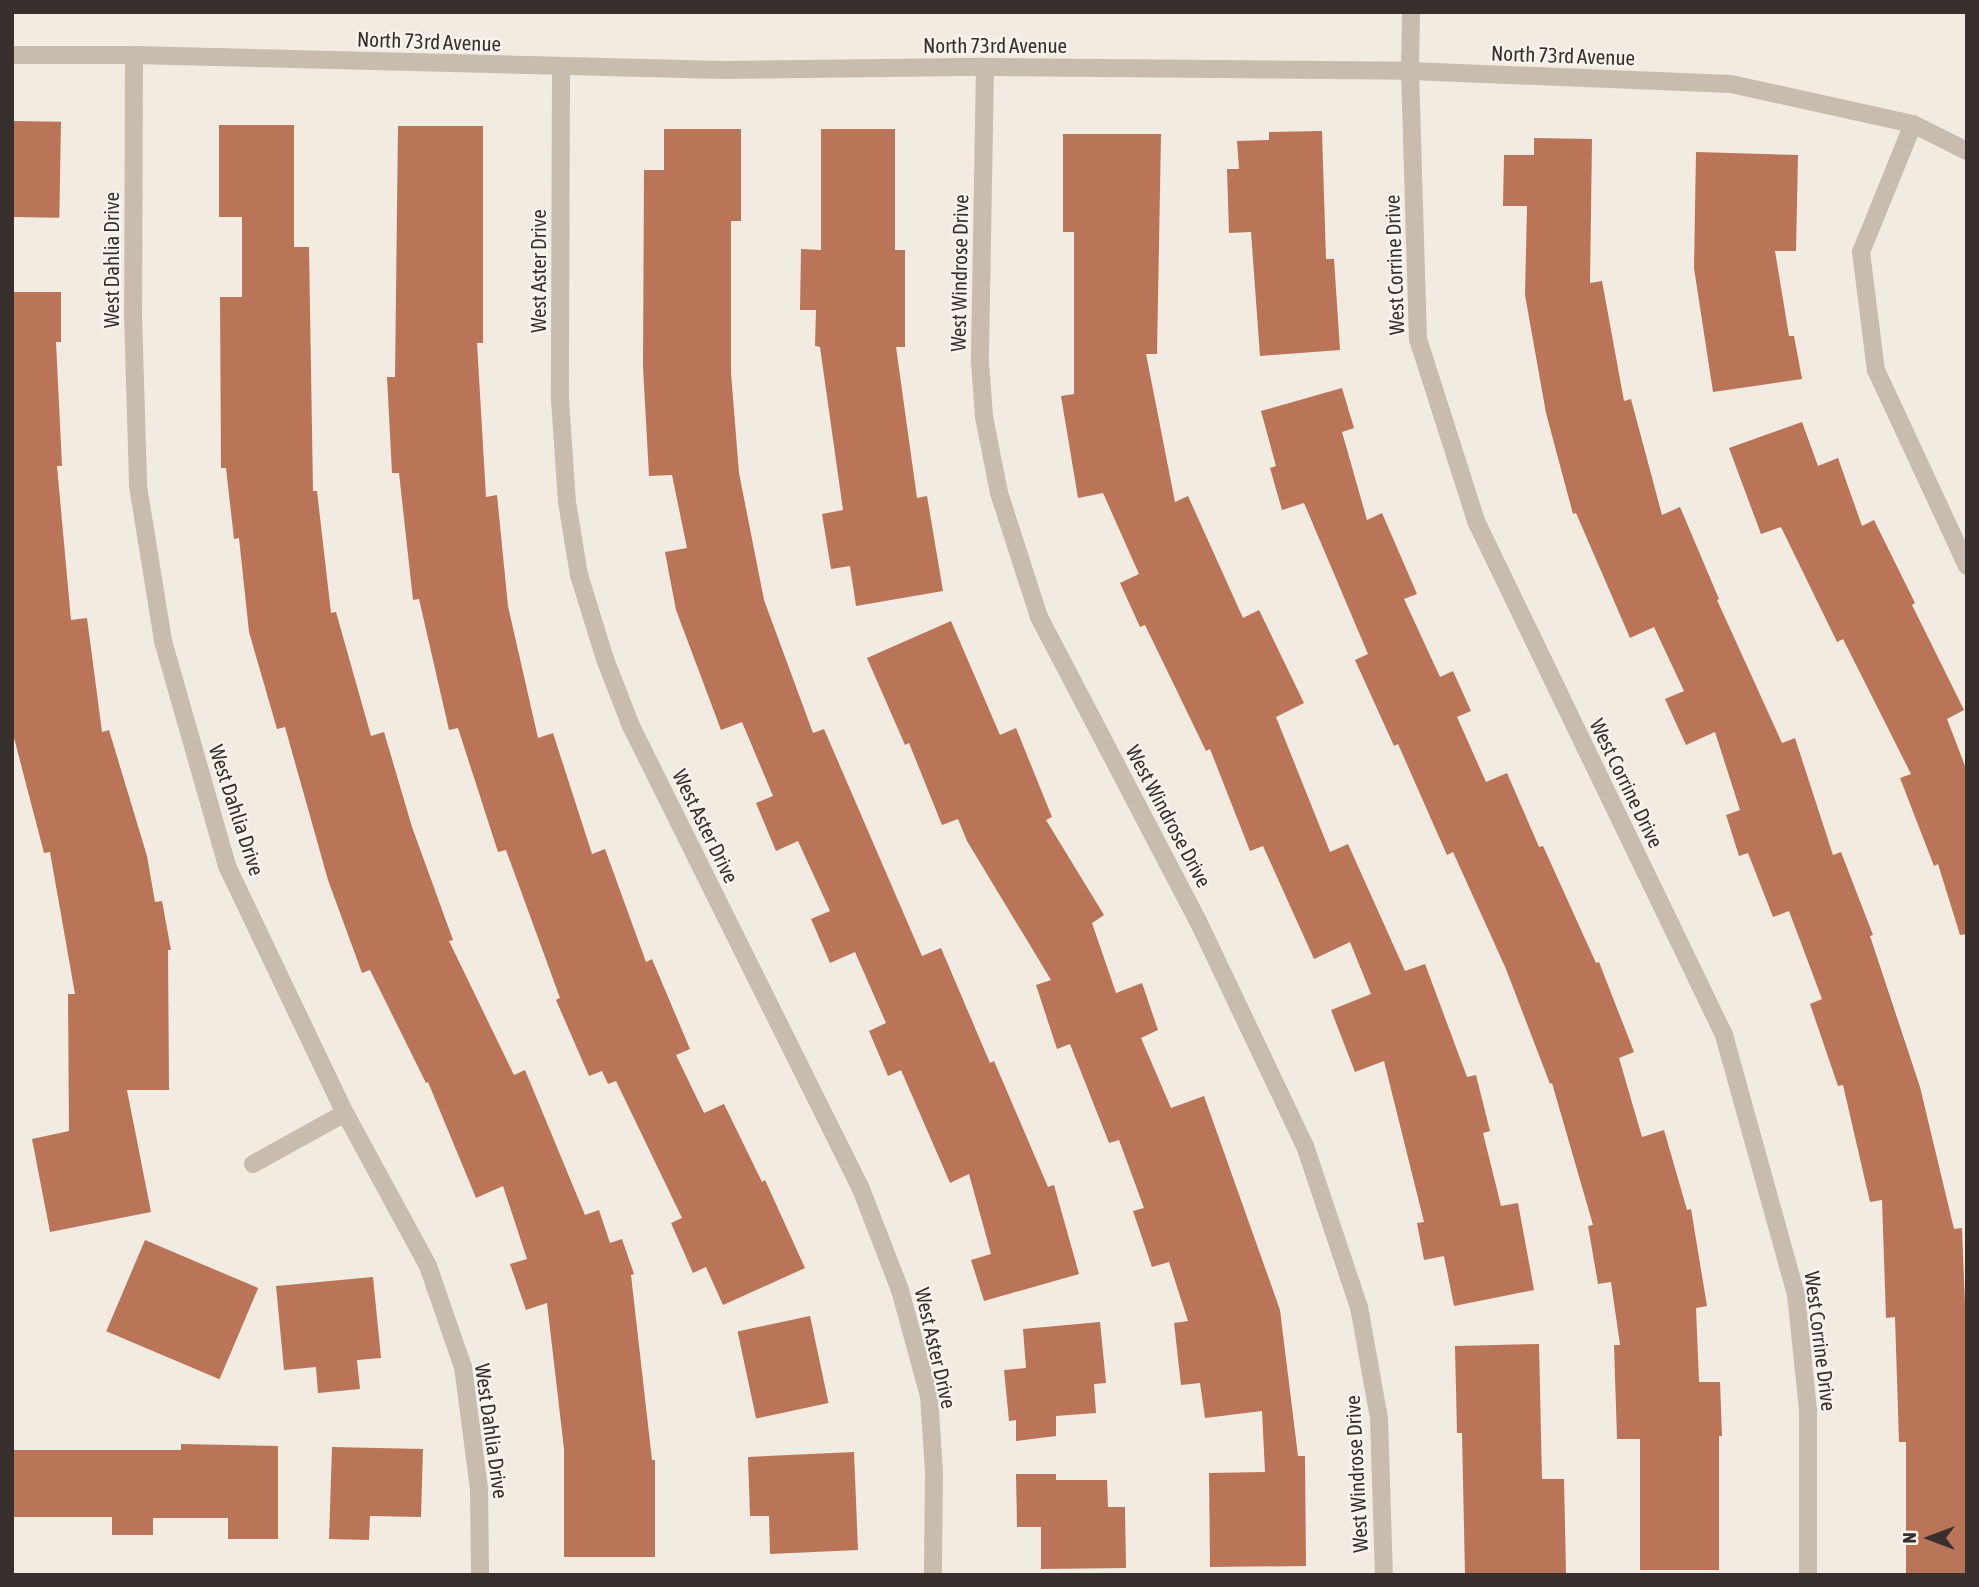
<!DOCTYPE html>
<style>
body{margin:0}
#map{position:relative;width:1979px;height:1587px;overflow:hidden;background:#f1ebe1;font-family:"Asap Condensed",sans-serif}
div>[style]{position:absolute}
.building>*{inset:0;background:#ba7457;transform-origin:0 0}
.minor>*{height:18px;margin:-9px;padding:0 9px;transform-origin:9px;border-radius:9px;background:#c8bcae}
span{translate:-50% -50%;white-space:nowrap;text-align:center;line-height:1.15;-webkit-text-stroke:5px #f9f4ee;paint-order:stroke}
.street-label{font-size:21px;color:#38302c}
.frame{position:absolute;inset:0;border:14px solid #38302c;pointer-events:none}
.north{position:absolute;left:1895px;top:1503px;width:70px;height:70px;-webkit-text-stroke:5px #f9f4ee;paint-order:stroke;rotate:270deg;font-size:19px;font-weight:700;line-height:28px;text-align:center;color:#38302c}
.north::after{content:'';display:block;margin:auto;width:24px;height:32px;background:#38302c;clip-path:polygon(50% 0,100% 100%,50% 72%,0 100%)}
</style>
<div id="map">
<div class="building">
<div style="left:12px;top:121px;width:49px;height:96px;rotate:1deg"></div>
<div style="clip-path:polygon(219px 125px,294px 125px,294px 247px,309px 247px,313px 491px,317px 491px,331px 613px,336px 612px,371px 736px,384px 732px,412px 827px,453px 940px,449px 941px,514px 1075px,525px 1070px,585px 1215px,599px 1210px,610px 1243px,622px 1239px,634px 1274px,631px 1275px,652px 1460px,655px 1460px,655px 1557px,564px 1557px,564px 1449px,547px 1303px,526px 1310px,510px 1264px,527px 1259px,503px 1186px,476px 1198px,428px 1082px,426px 1083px,370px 970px,362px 973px,328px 880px,285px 727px,277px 729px,249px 632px,239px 538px,234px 539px,226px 468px,221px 468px,220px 297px,242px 297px,242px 217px,219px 217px)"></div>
<div style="clip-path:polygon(398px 126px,483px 126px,483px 343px,477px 343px,486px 497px,497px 495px,508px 606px,538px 738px,553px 733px,592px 854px,605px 849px,646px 962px,652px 959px,690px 1049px,676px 1055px,704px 1113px,724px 1104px,762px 1182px,765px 1180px,805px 1268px,723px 1305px,706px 1267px,693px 1273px,671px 1223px,682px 1218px,616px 1081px,608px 1084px,602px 1071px,589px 1076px,556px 1000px,560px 998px,506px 850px,498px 852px,458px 728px,449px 730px,419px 599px,413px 600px,399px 473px,392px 473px,387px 377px,395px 377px)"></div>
<div style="clip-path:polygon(664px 129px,741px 129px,741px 221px,731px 221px,731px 373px,739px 473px,764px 600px,813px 733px,824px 729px,922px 956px,941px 948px,990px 1063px,994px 1061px,1048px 1187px,1054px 1185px,1079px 1274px,984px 1301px,971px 1260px,991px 1254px,969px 1174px,950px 1183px,901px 1070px,888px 1076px,869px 1031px,886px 1023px,855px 952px,830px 963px,811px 919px,830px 911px,798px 841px,776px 851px,756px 803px,773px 796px,742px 722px,721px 730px,676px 610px,665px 552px,687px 548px,672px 475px,649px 476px,643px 367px,644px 170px,664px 170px)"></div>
<div style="clip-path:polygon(821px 129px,895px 129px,895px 250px,905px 250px,905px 347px,896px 347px,917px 498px,927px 496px,943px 591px,856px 606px,850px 566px,831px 569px,822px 514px,843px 510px,820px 347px,815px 346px,816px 310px,800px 310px,801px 249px,821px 250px)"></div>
<div style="clip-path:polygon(1322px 131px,1326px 259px,1334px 259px,1340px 350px,1260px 356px,1251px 232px,1229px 233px,1227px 169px,1239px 169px,1237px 141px,1269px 140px,1269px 132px)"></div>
<div style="clip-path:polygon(1063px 134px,1161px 134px,1157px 354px,1146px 354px,1175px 502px,1188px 496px,1243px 618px,1259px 610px,1304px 703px,1276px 717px,1330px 852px,1348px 844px,1405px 971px,1425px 964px,1467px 1077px,1476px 1075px,1490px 1131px,1483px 1133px,1501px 1206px,1518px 1203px,1534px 1290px,1454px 1306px,1444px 1256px,1424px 1260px,1417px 1223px,1424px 1222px,1384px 1061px,1355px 1072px,1331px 1010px,1371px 994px,1350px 942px,1314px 959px,1263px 846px,1250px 851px,1210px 749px,1206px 751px,1145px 625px,1140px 627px,1120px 583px,1139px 574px,1103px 493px,1078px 498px,1061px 396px,1074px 394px,1074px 232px,1063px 232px)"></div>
<div style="clip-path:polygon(1534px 138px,1592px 139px,1590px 283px,1602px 281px,1624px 401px,1631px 399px,1662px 515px,1680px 507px,1719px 599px,1717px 600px,1782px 743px,1795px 738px,1833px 855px,1841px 852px,1873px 935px,1870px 936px,1920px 1087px,1954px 1229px,1962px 1228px,1967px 1355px,1967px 1575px,1906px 1575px,1906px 1442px,1899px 1442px,1895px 1317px,1886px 1318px,1882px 1200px,1870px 1202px,1843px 1085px,1838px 1086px,1810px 1004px,1822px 999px,1789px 911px,1773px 917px,1748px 853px,1739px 856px,1726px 815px,1740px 810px,1715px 732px,1686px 745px,1665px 699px,1684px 691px,1654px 627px,1630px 638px,1576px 513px,1573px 514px,1546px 413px,1525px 295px,1527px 206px,1503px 206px,1504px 155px,1534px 155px)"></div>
<div style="clip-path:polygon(1696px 152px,1798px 155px,1796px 251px,1775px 251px,1789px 336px,1794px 336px,1802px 379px,1713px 392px,1694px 268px)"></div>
<div style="clip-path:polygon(12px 292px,61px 292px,61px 342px,56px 342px,62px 466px,57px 466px,71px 620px,87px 618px,102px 732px,109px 730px,147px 856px,155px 902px,162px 901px,171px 950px,168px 950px,169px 1090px,127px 1090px,151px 1212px,50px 1232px,32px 1139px,69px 1131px,68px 994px,75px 994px,50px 852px,44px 853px,12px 730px)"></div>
<div style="clip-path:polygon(1342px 388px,1354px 428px,1342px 432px,1367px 520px,1382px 513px,1417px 594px,1404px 599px,1440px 677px,1453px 671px,1471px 711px,1457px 717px,1486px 782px,1507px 773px,1539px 847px,1543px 846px,1596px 963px,1599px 962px,1634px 1052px,1619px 1058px,1642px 1137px,1664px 1130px,1687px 1210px,1691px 1209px,1707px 1306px,1696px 1308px,1699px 1382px,1720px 1382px,1722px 1436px,1719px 1436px,1719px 1570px,1640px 1570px,1640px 1439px,1617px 1439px,1614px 1345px,1620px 1345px,1611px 1282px,1598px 1284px,1588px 1226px,1593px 1225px,1552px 1083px,1550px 1084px,1506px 969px,1453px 852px,1447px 855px,1398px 744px,1394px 746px,1355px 660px,1368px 654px,1304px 503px,1282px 510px,1270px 468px,1276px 466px,1261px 411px)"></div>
<div style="clip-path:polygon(1802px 422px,1818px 466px,1838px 458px,1862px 526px,1874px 520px,1915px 603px,1912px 605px,1964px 710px,1947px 719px,1967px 771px,1967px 934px,1960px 935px,1938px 864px,1934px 866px,1900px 778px,1911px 774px,1843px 639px,1837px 642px,1781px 527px,1761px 534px,1729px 448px)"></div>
<div style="clip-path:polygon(951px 621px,1000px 735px,1016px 728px,1052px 817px,1046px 820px,1104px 915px,1092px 923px,1116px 993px,1142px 983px,1158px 1030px,1141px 1038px,1171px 1108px,1204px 1096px,1280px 1310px,1298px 1456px,1305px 1456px,1306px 1566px,1210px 1567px,1209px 1473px,1265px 1472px,1262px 1411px,1205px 1418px,1200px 1383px,1181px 1385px,1174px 1323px,1188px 1321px,1169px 1262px,1152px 1267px,1133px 1211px,1144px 1208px,1119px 1140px,1109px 1143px,1070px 1044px,1057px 1049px,1036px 985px,1051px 980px,967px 841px,958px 819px,942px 825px,909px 743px,905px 745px,867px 658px)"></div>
<div style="left:145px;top:1240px;width:123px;height:99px;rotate:23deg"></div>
<div style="clip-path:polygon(373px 1277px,381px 1358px,357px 1360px,360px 1389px,318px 1393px,316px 1367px,284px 1370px,276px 1286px)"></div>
<div style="left:810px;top:1316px;width:89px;height:74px;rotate:78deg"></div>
<div style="clip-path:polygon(1100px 1322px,1106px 1383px,1094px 1384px,1096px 1413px,1056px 1416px,1056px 1436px,1016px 1441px,1016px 1420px,1009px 1421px,1004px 1370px,1026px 1368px,1023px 1329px)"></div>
<div style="clip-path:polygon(1539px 1344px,1542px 1479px,1564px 1479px,1566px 1573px,1465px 1575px,1462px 1433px,1457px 1433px,1455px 1346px)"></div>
<div style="clip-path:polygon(181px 1444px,278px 1446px,278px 1539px,228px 1539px,228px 1518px,153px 1518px,153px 1535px,112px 1535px,112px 1517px,12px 1517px,12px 1450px,181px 1450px)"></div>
<div style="clip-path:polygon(332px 1447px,423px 1449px,421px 1517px,370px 1516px,369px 1540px,329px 1539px)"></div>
<div style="clip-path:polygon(854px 1452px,858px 1550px,770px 1554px,769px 1516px,750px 1516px,748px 1457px)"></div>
<div style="clip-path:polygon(1016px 1474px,1056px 1474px,1056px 1480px,1107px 1480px,1108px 1507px,1125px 1507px,1126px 1568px,1041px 1569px,1041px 1527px,1017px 1527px)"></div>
</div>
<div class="minor">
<div style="left:1411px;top:12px;width:59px;rotate:91deg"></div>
<div style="left:1410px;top:71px;width:268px;rotate:88.3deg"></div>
<div style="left:1418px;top:339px;width:191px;rotate:72.3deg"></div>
<div style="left:1476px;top:521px;width:571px;rotate:64.24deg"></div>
<div style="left:1724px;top:1035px;width:269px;rotate:74.5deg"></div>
<div style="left:1796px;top:1294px;width:118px;rotate:84.1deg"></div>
<div style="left:1808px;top:1411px;width:164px;rotate:90deg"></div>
<div style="left:12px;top:55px;width:122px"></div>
<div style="left:134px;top:55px;width:589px;rotate:1.46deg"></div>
<div style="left:723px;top:70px;width:262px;rotate:-0.7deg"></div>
<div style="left:985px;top:67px;width:425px;rotate:0.5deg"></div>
<div style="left:1410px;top:71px;width:321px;rotate:2.3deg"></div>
<div style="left:1731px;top:84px;width:186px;rotate:12.4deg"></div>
<div style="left:1913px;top:124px;width:60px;rotate:26.6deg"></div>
<div style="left:134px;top:55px;width:259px;rotate:90.2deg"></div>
<div style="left:133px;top:314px;width:172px;rotate:88.3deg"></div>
<div style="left:138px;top:486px;width:157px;rotate:80.8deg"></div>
<div style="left:163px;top:641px;width:234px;rotate:74.1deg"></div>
<div style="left:227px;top:866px;width:274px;rotate:64.5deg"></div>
<div style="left:345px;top:1113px;width:174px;rotate:61.5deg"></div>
<div style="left:428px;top:1266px;width:107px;rotate:70.9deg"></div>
<div style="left:463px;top:1367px;width:123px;rotate:82.5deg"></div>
<div style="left:479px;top:1489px;width:86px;rotate:89.3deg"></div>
<div style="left:985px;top:67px;width:295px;rotate:91deg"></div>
<div style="left:980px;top:362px;width:55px;rotate:85.8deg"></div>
<div style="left:984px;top:417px;width:77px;rotate:78.8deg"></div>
<div style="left:999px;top:493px;width:130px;rotate:72.1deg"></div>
<div style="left:1039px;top:617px;width:343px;rotate:62.4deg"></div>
<div style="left:1198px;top:921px;width:249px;rotate:64.6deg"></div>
<div style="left:1305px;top:1146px;width:170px;rotate:71.5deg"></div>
<div style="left:1359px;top:1307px;width:113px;rotate:79.8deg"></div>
<div style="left:1379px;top:1418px;width:157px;rotate:88.2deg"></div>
<div style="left:561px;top:68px;width:332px;rotate:90.2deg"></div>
<div style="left:560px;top:400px;width:102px;rotate:86.1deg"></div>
<div style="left:567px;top:502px;width:74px;rotate:80.7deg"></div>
<div style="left:579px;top:575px;width:88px;rotate:72.8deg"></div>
<div style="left:605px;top:659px;width:72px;rotate:68.8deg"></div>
<div style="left:631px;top:726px;width:517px;rotate:63.58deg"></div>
<div style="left:861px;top:1189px;width:108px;rotate:68.9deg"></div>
<div style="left:900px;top:1290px;width:110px;rotate:74.7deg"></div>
<div style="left:929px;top:1396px;width:75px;rotate:86.2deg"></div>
<div style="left:934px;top:1471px;width:104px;rotate:90.6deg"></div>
<div style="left:1913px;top:124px;width:138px;rotate:112.1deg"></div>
<div style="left:1861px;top:252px;width:119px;rotate:82.8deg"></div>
<div style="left:1876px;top:370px;width:216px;rotate:65.1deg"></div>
<div style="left:253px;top:1164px;width:105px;rotate:-29deg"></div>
</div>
<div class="street-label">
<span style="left:429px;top:41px;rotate:2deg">North 73rd Avenue</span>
<span style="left:995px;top:45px">North 73rd Avenue</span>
<span style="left:1563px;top:55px;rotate:2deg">North 73rd Avenue</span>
<span style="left:111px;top:260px;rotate:-90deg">West Dahlia Drive</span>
<span style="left:1394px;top:265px;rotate:-92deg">West Corrine Drive</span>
<span style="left:538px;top:271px;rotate:-90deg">West Aster Drive</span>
<span style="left:959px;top:273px;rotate:-89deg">West Windrose Drive</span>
<span style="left:1627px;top:783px;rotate:64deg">West Corrine Drive</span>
<span style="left:237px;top:810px;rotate:72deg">West Dahlia Drive</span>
<span style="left:1169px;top:816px;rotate:62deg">West Windrose Drive</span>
<span style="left:706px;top:826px;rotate:64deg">West Aster Drive</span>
<span style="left:1821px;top:1341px;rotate:83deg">West Corrine Drive</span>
<span style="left:936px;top:1348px;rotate:77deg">West Aster Drive</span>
<span style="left:492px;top:1431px;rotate:82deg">West Dahlia Drive</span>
<span style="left:1356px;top:1474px;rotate:-93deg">West Windrose Drive</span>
</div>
<div class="frame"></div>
<div class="north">N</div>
</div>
